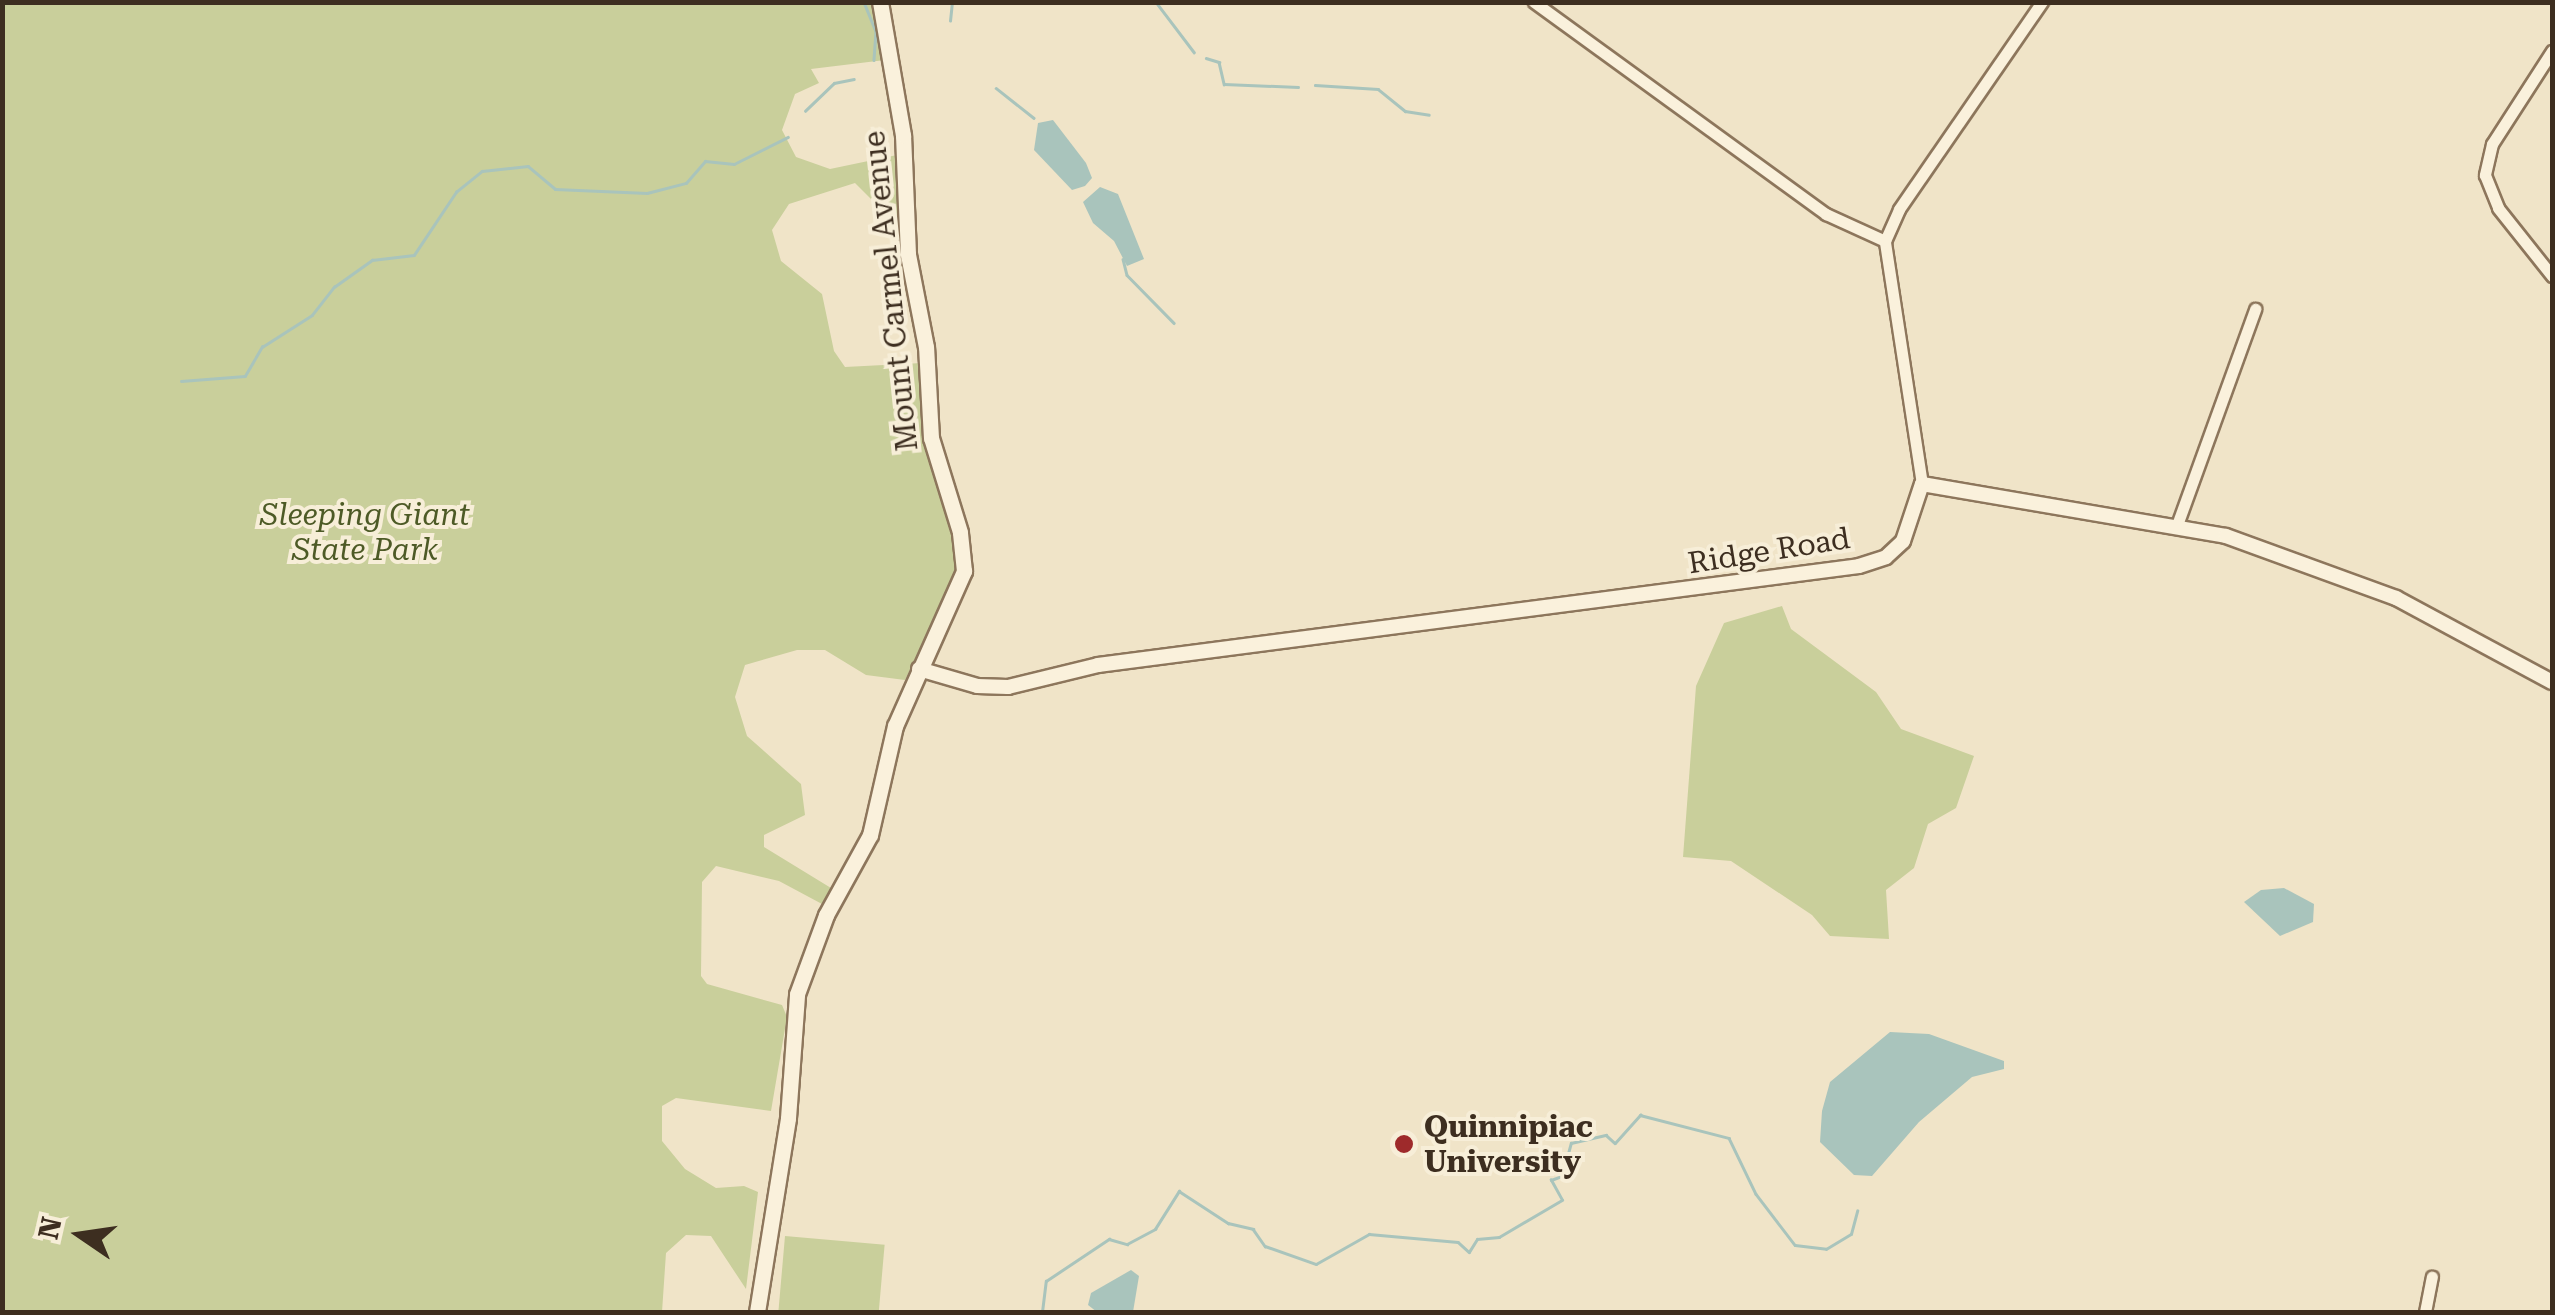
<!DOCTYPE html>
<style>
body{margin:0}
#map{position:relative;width:2555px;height:1315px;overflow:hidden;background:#f0e4c8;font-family:"Roboto Serif",serif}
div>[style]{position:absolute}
.green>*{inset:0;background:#c9cf9b;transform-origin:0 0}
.water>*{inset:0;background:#a9c4bc}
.stream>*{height:2.5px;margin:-1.25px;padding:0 1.25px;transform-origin:1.25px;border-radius:1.25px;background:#a9c4bc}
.roads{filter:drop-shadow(2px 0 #8d765c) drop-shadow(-2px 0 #8d765c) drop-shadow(0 2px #8d765c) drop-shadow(0 -2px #8d765c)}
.minor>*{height:11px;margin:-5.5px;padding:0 5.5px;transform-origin:5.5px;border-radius:5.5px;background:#faf1dc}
.tertiary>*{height:14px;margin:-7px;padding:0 7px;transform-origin:7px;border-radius:7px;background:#faf1dc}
.secondary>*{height:15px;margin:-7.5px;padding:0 7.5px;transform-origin:7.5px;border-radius:7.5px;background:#faf1dc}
.dots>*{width:28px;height:28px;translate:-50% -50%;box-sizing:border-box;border:5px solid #f7eed8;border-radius:50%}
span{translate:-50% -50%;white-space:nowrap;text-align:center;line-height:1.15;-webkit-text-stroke:8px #f7eed8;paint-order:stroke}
.street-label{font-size:30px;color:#3d2e20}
.park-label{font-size:30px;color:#4d5a26;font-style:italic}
.poi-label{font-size:30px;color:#3d2e20;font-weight:700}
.left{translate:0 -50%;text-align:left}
.frame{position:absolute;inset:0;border:5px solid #3d2e20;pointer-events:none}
.north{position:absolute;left:30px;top:1185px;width:100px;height:100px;-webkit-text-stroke:8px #f7eed8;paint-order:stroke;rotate:283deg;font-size:28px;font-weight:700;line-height:40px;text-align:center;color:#3d2e20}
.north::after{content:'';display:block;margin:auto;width:35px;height:45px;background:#3d2e20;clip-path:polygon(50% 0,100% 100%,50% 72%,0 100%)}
</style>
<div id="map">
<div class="green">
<div style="clip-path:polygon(3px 3px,872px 3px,885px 60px,811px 69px,819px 83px,795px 94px,782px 130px,796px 157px,830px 169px,897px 155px,899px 227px,855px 183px,789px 204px,772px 230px,781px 261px,822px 294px,834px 351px,845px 367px,922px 363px,924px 439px,957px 541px,959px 569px,905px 680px,866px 675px,825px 650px,797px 650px,745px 665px,735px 697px,747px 736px,801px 784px,805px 815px,764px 835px,764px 847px,831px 888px,822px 904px,779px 881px,716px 866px,702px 882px,701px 976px,707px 984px,782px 1005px,787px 1017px,771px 1111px,676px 1098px,662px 1106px,662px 1141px,685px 1169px,716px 1188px,744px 1186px,758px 1192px,746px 1289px,711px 1236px,686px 1235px,666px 1253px,662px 1312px,3px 1312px)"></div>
<div style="clip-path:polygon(1782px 606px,1791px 629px,1876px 692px,1901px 729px,1974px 756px,1956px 808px,1928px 824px,1914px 868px,1886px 890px,1889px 939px,1830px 936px,1812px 915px,1731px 861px,1683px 857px,1696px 686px,1724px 623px)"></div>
<div style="left:785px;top:1236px;width:100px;height:76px;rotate:5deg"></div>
</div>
<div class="water">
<div style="clip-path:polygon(1053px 120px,1086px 163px,1092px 178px,1085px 186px,1072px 190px,1034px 150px,1038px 123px)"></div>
<div style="clip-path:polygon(1100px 187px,1118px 194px,1144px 259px,1127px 266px,1114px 241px,1093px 223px,1083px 202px)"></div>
<div style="clip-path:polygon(2284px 888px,2314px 904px,2313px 922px,2280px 936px,2244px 902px,2261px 890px)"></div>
<div style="clip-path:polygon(1890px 1032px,1929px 1034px,2004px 1061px,2004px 1069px,1972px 1077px,1919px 1122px,1872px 1176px,1854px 1175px,1820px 1142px,1822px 1111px,1830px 1082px)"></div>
<div style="clip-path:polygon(1131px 1270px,1139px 1276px,1133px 1312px,1097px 1312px,1088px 1305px,1091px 1293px)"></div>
</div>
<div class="stream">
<div style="left:864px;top:2px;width:31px;rotate:68deg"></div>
<div style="left:876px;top:31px;width:29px;rotate:94deg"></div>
<div style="left:1156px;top:2px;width:63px;rotate:52.8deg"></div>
<div style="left:950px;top:21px;width:19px;rotate:-84deg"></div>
<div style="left:1206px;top:58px;width:14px;rotate:17deg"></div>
<div style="left:1219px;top:62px;width:23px;rotate:77deg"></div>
<div style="left:1224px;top:84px;width:74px;rotate:2.3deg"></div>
<div style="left:1315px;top:85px;width:63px;rotate:3.6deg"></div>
<div style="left:1378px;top:89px;width:35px;rotate:39deg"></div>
<div style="left:1405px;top:111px;width:24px;rotate:9deg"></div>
<div style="left:996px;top:88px;width:48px;rotate:38.3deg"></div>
<div style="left:805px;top:111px;width:40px;rotate:-44deg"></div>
<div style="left:834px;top:83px;width:20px;rotate:-11deg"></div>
<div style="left:1123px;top:259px;width:16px;rotate:76deg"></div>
<div style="left:1127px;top:275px;width:67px;rotate:45.6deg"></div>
<div style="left:181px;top:381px;width:64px;rotate:-4.5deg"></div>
<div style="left:245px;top:376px;width:34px;rotate:-60deg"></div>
<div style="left:262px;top:347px;width:59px;rotate:-32.6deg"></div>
<div style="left:312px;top:315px;width:36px;rotate:-52deg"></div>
<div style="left:334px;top:287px;width:47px;rotate:-35.4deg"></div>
<div style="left:372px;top:260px;width:42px;rotate:-6.8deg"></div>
<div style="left:414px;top:255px;width:76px;rotate:-56.3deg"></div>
<div style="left:456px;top:192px;width:33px;rotate:-39deg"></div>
<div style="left:482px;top:171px;width:46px;rotate:-6.2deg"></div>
<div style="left:528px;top:166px;width:35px;rotate:40deg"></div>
<div style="left:555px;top:189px;width:92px;rotate:2.5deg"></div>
<div style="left:647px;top:193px;width:40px;rotate:-14.4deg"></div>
<div style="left:686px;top:183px;width:29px;rotate:-49deg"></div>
<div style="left:705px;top:161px;width:29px;rotate:6deg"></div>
<div style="left:734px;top:164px;width:60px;rotate:-26.6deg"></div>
<div style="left:1042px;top:1312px;width:31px;rotate:-83deg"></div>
<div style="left:1046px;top:1281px;width:76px;rotate:-33.7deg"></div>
<div style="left:1109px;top:1239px;width:19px;rotate:16deg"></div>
<div style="left:1127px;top:1244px;width:32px;rotate:-28deg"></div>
<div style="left:1155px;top:1229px;width:45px;rotate:-57.7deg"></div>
<div style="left:1179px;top:1191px;width:59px;rotate:33.1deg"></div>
<div style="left:1228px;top:1223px;width:26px;rotate:13deg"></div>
<div style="left:1253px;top:1229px;width:21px;rotate:55deg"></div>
<div style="left:1265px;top:1246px;width:54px;rotate:19.4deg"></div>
<div style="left:1316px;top:1264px;width:61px;rotate:-29.5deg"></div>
<div style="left:1369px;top:1234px;width:89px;rotate:5.1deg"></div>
<div style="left:1458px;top:1242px;width:15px;rotate:42deg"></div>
<div style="left:1469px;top:1252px;width:15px;rotate:-58deg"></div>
<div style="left:1477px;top:1239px;width:22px;rotate:-5deg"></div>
<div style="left:1499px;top:1237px;width:73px;rotate:-30.4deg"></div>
<div style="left:1562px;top:1200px;width:23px;rotate:-119deg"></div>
<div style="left:1551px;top:1180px;width:12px;rotate:-20deg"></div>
<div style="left:1562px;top:1176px;width:34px;rotate:-75deg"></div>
<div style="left:1571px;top:1143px;width:36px;rotate:-13deg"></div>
<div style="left:1606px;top:1135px;width:12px;rotate:42deg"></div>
<div style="left:1615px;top:1143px;width:38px;rotate:-48deg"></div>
<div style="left:1640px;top:1115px;width:92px;rotate:14.5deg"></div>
<div style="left:1729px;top:1138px;width:62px;rotate:64.3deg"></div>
<div style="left:1756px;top:1194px;width:64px;rotate:52.6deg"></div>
<div style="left:1795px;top:1245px;width:31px;rotate:7deg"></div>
<div style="left:1826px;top:1249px;width:29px;rotate:-31deg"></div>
<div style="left:1851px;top:1234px;width:24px;rotate:-75deg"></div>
</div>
<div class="roads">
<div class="minor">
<div style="left:1534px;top:2px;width:361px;rotate:36deg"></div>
<div style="left:1826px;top:214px;width:65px;rotate:24.6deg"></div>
<div style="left:2552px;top:51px;width:111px;rotate:122.8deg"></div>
<div style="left:2492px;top:144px;width:32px;rotate:103deg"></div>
<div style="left:2485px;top:175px;width:35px;rotate:68deg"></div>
<div style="left:2498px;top:208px;width:87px;rotate:51.5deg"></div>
<div style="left:1922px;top:484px;width:246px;rotate:-98.7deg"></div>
<div style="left:1885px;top:241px;width:35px;rotate:-66deg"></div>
<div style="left:1899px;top:209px;width:252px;rotate:-55.4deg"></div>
<div style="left:2177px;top:525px;width:230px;rotate:-70.1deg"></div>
<div style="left:2425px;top:1312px;width:36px;rotate:-79deg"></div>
</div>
<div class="tertiary">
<div style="left:919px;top:669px;width:60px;rotate:16.3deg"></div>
<div style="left:977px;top:686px;width:31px;rotate:2deg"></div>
<div style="left:1008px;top:687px;width:93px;rotate:-13.7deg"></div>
<div style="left:1098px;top:665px;width:767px;rotate:-7.41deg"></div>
<div style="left:1859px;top:566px;width:28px;rotate:-18deg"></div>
<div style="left:1886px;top:557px;width:23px;rotate:-43deg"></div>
<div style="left:1903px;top:541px;width:60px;rotate:-71.6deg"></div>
<div style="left:1922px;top:484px;width:308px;rotate:9.7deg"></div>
<div style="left:2226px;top:536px;width:181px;rotate:20deg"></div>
<div style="left:2396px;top:598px;width:177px;rotate:28.3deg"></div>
</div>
<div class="secondary">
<div style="left:757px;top:1312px;width:196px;rotate:-80.9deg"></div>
<div style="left:788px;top:1118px;width:124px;rotate:-85.8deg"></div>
<div style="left:797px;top:994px;width:84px;rotate:-69.8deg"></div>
<div style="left:826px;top:915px;width:91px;rotate:-61.2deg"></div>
<div style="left:870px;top:835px;width:112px;rotate:-77.1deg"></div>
<div style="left:895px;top:726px;width:170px;rotate:-66deg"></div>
<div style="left:964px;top:571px;width:39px;rotate:-96deg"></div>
<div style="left:960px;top:532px;width:98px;rotate:-107.1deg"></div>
<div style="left:931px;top:438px;width:91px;rotate:-93.1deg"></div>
<div style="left:926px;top:347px;width:95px;rotate:-101deg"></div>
<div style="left:908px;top:254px;width:119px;rotate:-92.4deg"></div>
<div style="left:903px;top:135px;width:135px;rotate:-99.8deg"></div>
</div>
</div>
<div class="dots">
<div style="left:1404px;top:1144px;background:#9e2a2b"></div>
</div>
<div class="street-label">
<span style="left:891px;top:291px;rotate:-96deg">Mount Carmel Avenue</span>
<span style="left:1769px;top:551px;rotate:-9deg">Ridge Road</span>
</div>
<div class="park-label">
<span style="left:365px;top:532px">Sleeping Giant<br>State Park</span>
</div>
<div class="poi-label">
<span class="left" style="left:1424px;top:1144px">Quinnipiac<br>University</span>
</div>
<div class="frame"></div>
<div class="north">N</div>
</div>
